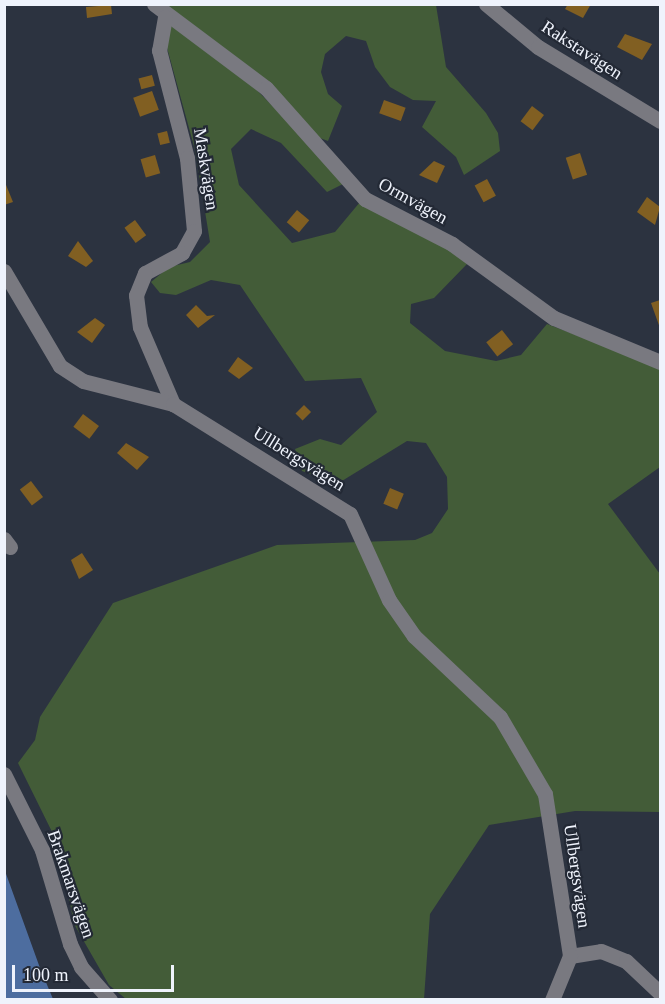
<!DOCTYPE html>
<meta charset="utf-8">
<style>
body{margin:0}
#map{position:relative;width:665px;height:1004px;overflow:hidden;background:#2c3340;font-family:Georgia,serif}
div>[style]{position:absolute}
.green>*{inset:0;background:#435c38}
.water>*{inset:0;background:#4d6d9f}
.building>*{inset:0;background:#815f22;transform-origin:0 0}
.minor>*{height:15px;margin:-7.5px;padding:0 7.5px;transform-origin:7.5px;border-radius:7.5px;background:#797980}
span{translate:-50% -50%;white-space:nowrap;text-align:center;line-height:1.15;-webkit-text-stroke:4.5px #232935;paint-order:stroke}
.street-label{font-size:18px;color:#eff3fc}
.frame{position:absolute;inset:0;border:6px solid #eff3fc;pointer-events:none}
.scale{position:absolute;left:12px;top:965px;width:162px;height:27px;box-sizing:border-box;border:3px solid #eff3fc;border-top:0;padding-left:8px;font-size:18px;line-height:21px;white-space:nowrap;color:#eff3fc;-webkit-text-stroke:4px #232935;paint-order:stroke}
</style>
<div id="map">
<div class="green">
<div style="clip-path:polygon(166px 5px,436px 5px,446px 67px,486px 113px,498px 133px,500px 151px,464px 175px,456px 157px,422px 127px,436px 101px,413px 100px,390px 87px,375px 67px,366px 41px,346px 36px,325px 54px,321px 72px,328px 94px,342px 106px,328px 141px,320px 138px)"></div>
<div style="clip-path:polygon(170px 24px,237px 70px,347px 182px,327px 192px,281px 143px,251px 129px,231px 149px,239px 185px,292px 243px,335px 232px,360px 202px,445px 245px,467px 264px,434px 298px,411px 304px,410px 323px,445px 351px,496px 361px,521px 355px,547px 324px,660px 367px,660px 467px,608px 504px,660px 574px,660px 812px,575px 811px,489px 825px,430px 914px,424px 999px,126px 999px,109px 985px,74px 924px,59px 846px,18px 763px,35px 740px,40px 717px,113px 603px,277px 545px,415px 540px,432px 533px,448px 509px,447px 477px,426px 443px,407px 441px,337px 484px,302px 471px,295px 449px,320px 439px,341px 445px,377px 412px,361px 378px,305px 381px,240px 285px,211px 280px,176px 295px,160px 293px,151px 282px,169px 267px,190px 262px,210px 242px,195px 150px,163px 33px)"></div>
</div>
<div class="water">
<div style="clip-path:polygon(5px 871px,40px 968px,53px 999px,5px 999px)"></div>
</div>
<div class="building">
<div style="clip-path:polygon(568px 4px,591px 4px,583px 18px,565px 9px)"></div>
<div style="clip-path:polygon(111px 5px,112px 14px,87px 18px,86px 7px)"></div>
<div style="clip-path:polygon(625px 34px,652px 44px,642px 60px,617px 47px)"></div>
<div style="left:152px;top:75px;width:11px;height:14px;rotate:75deg"></div>
<div style="left:152px;top:91px;width:20px;height:20px;rotate:70deg"></div>
<div style="left:384px;top:100px;width:23px;height:14px;rotate:20deg"></div>
<div style="left:532px;top:106px;width:15px;height:19px;rotate:37deg"></div>
<div style="left:167px;top:131px;width:12px;height:10px;rotate:76deg"></div>
<div style="left:580px;top:153px;width:23px;height:15px;rotate:72deg"></div>
<div style="left:155px;top:155px;width:19px;height:15px;rotate:74deg"></div>
<div style="clip-path:polygon(434px 161px,445px 166px,437px 183px,419px 175px)"></div>
<div style="left:487px;top:179px;width:19px;height:14px;rotate:62deg"></div>
<div style="clip-path:polygon(4px 180px,13px 202px,4px 205px)"></div>
<div style="clip-path:polygon(647px 197px,660px 207px,655px 225px,637px 212px)"></div>
<div style="left:297px;top:210px;width:16px;height:16px;rotate:40deg"></div>
<div style="left:135px;top:220px;width:19px;height:13px;rotate:54deg"></div>
<div style="clip-path:polygon(78px 241px,93px 261px,86px 267px,68px 256px)"></div>
<div style="clip-path:polygon(660px 300px,660px 328px,651px 303px)"></div>
<div style="clip-path:polygon(196px 305px,207px 316px,215px 315px,198px 328px,186px 315px)"></div>
<div style="clip-path:polygon(95px 318px,105px 325px,92px 343px,77px 332px)"></div>
<div style="left:502px;top:330px;width:18px;height:20px;rotate:52deg"></div>
<div style="clip-path:polygon(238px 357px,253px 368px,239px 379px,228px 371px)"></div>
<div style="left:304px;top:405px;width:10px;height:12px;rotate:45deg"></div>
<div style="left:83px;top:414px;width:20px;height:16px;rotate:37deg"></div>
<div style="clip-path:polygon(126px 443px,149px 457px,137px 470px,117px 453px)"></div>
<div style="left:31px;top:481px;width:20px;height:14px;rotate:53deg"></div>
<div style="left:390px;top:488px;width:15px;height:17px;rotate:23deg"></div>
<div style="clip-path:polygon(82px 553px,93px 570px,79px 579px,71px 560px)"></div>
</div>
<div class="minor">
<div style="left:154px;top:4px;width:140px;rotate:36.9deg"></div>
<div style="left:266px;top:88px;width:149px;rotate:48.3deg"></div>
<div style="left:365px;top:199px;width:98px;rotate:27.3deg"></div>
<div style="left:452px;top:244px;width:126px;rotate:36deg"></div>
<div style="left:554px;top:318px;width:115px;rotate:22.5deg"></div>
<div style="left:486px;top:4px;width:67px;rotate:39.6deg"></div>
<div style="left:538px;top:47px;width:143px;rotate:31.2deg"></div>
<div style="left:165px;top:17px;width:34px;rotate:100deg"></div>
<div style="left:159px;top:50px;width:112px;rotate:75.5deg"></div>
<div style="left:187px;top:158px;width:73px;rotate:84.5deg"></div>
<div style="left:194px;top:231px;width:25px;rotate:119deg"></div>
<div style="left:182px;top:253px;width:42px;rotate:151.6deg"></div>
<div style="left:145px;top:273px;width:24px;rotate:112deg"></div>
<div style="left:136px;top:295px;width:32px;rotate:83deg"></div>
<div style="left:140px;top:327px;width:84px;rotate:66.8deg"></div>
<div style="left:4px;top:271px;width:110px;rotate:59.5deg"></div>
<div style="left:60px;top:366px;width:27px;rotate:33deg"></div>
<div style="left:83px;top:381px;width:93px;rotate:14.3deg"></div>
<div style="left:173px;top:404px;width:208px;rotate:31.9deg"></div>
<div style="left:350px;top:514px;width:94px;rotate:65.6deg"></div>
<div style="left:389px;top:600px;width:44px;rotate:55.2deg"></div>
<div style="left:414px;top:636px;width:118px;rotate:43.3deg"></div>
<div style="left:500px;top:717px;width:89px;rotate:59.7deg"></div>
<div style="left:545px;top:794px;width:164px;rotate:81.2deg"></div>
<div style="left:4px;top:539px;width:10px;rotate:53deg"></div>
<div style="left:4px;top:774px;width:85px;rotate:63.4deg"></div>
<div style="left:42px;top:850px;width:98px;rotate:73.4deg"></div>
<div style="left:70px;top:944px;width:25px;rotate:64deg"></div>
<div style="left:81px;top:967px;width:44px;rotate:48.7deg"></div>
<div style="left:570px;top:956px;width:31px;rotate:-9deg"></div>
<div style="left:601px;top:951px;width:27px;rotate:22deg"></div>
<div style="left:626px;top:961px;width:47px;rotate:43.3deg"></div>
<div style="left:552px;top:1000px;width:48px;rotate:-67.8deg"></div>
</div>
<div class="street-label">
<span style="left:582px;top:50px;rotate:33deg">Rakstavägen</span>
<span style="left:206px;top:169px;rotate:81deg">Maskvägen</span>
<span style="left:413px;top:201px;rotate:29deg">Ormvägen</span>
<span style="left:299px;top:459px;rotate:32deg">Ullbergsvägen</span>
<span style="left:577px;top:876px;rotate:82deg">Ullbergsvägen</span>
<span style="left:71px;top:884px;rotate:71deg">Brakmarsvägen</span>
</div>
<div class="frame"></div>
<div class="scale">100 m</div>
</div>
